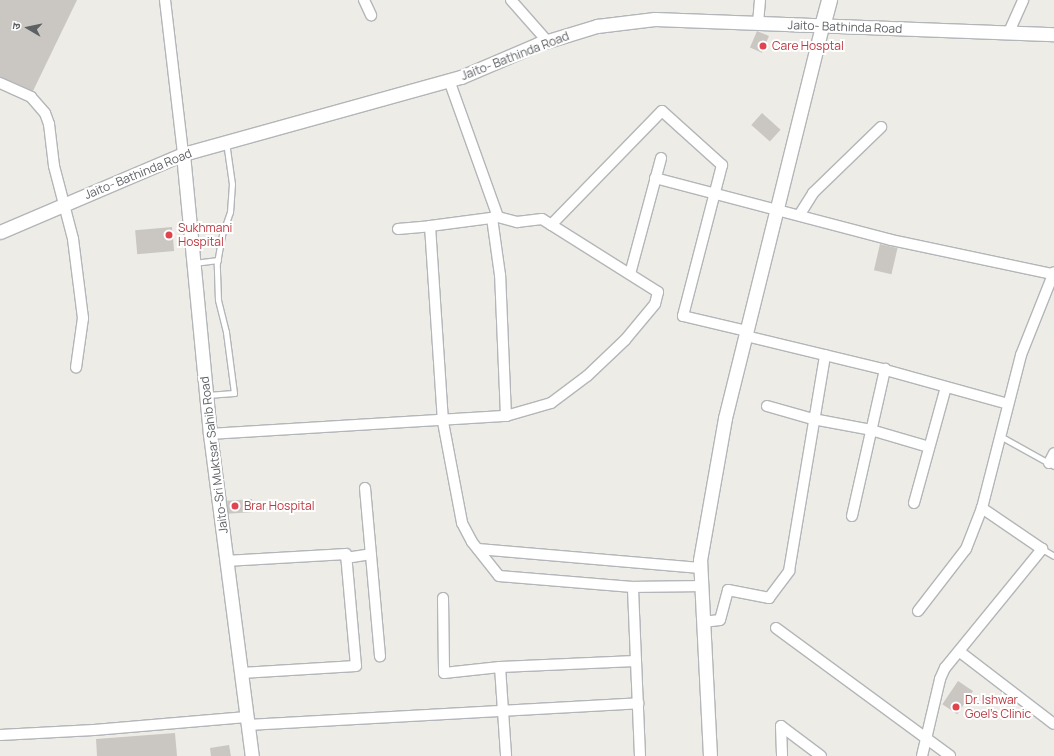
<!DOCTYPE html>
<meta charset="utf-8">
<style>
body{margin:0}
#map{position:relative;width:1054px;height:756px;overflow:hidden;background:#eeece6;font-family:Manrope,"Noto Sans Devanagari",sans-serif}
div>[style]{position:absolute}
.building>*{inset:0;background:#cac7c2;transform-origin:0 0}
.roads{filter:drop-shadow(1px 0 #b3b6b9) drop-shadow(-1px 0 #b3b6b9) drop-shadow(0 1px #b3b6b9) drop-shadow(0 -1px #b3b6b9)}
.service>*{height:5px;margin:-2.5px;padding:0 2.5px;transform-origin:2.5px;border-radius:2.5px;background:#fff}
.minor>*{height:10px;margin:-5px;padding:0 5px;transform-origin:5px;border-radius:5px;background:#fff}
.tertiary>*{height:13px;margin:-6.5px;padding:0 6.5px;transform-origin:6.5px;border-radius:6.5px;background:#fff}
.secondary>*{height:15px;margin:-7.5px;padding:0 7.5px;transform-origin:7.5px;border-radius:7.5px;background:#fff}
.dots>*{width:11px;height:11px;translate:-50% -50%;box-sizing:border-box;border:2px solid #fff;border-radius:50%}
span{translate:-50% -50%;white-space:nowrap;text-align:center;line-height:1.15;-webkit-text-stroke:4px #fff;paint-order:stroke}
.street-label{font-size:12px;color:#5e6164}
.health-label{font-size:12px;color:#be3a42}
.left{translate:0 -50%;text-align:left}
.north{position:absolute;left:8px;top:8px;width:40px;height:40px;-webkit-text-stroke:3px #fff;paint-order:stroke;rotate:279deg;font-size:11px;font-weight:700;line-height:16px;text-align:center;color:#5e6164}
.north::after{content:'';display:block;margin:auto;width:14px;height:18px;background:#5e6164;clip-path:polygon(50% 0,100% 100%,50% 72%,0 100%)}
</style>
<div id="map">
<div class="building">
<div style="clip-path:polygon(0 0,77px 0,33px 91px,0 77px)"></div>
<div style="left:757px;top:31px;width:13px;height:18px;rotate:23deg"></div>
<div style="left:762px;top:113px;width:25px;height:16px;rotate:42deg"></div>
<div style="left:172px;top:227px;width:24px;height:37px;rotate:85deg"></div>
<div style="left:880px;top:244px;width:18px;height:27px;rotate:13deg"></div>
<div style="left:252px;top:499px;width:13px;height:25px;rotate:86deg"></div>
<div style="left:958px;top:681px;width:18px;height:28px;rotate:34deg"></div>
<div style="clip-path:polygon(175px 733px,177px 756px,97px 756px,96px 739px)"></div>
<div style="clip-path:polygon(229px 745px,231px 756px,211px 756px,210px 748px)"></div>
</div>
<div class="roads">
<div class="service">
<div style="left:194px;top:263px;width:24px;rotate:-7deg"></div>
<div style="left:207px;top:395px;width:27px;rotate:-4deg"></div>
<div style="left:234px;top:393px;width:62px;rotate:-97.5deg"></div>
<div style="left:226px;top:332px;width:33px;rotate:-104deg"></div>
<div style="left:218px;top:300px;width:37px;rotate:-92deg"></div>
<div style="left:217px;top:263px;width:28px;rotate:-80deg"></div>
<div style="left:222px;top:235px;width:24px;rotate:-71deg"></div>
<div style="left:230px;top:212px;width:28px;rotate:-86deg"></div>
<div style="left:232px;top:184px;width:42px;rotate:-98.1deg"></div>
<div style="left:1000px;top:436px;width:62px;rotate:29.1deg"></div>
<div style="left:1042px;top:549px;width:14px;rotate:30deg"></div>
</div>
<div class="minor">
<div style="left:165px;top:0;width:155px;rotate:83.3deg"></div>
<div style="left:364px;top:0;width:17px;rotate:65deg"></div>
<div style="left:511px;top:0;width:56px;rotate:48.6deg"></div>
<div style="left:758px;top:23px;width:23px;rotate:-85deg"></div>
<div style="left:1009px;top:32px;width:35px;rotate:-66deg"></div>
<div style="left:0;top:83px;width:34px;rotate:24deg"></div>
<div style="left:31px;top:97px;width:21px;rotate:49deg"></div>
<div style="left:45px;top:113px;width:12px;rotate:70deg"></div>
<div style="left:49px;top:124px;width:42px;rotate:83.2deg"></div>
<div style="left:54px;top:166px;width:75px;rotate:75.4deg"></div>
<div style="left:73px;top:239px;width:80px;rotate:82.8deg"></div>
<div style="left:83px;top:318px;width:50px;rotate:98deg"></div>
<div style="left:655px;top:178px;width:244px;rotate:14.7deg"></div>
<div style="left:891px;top:240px;width:165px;rotate:11.9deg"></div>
<div style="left:800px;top:214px;width:25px;rotate:-58deg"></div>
<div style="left:813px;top:193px;width:95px;rotate:-44.1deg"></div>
<div style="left:498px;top:217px;width:20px;rotate:15deg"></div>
<div style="left:517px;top:222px;width:25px;rotate:-7deg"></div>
<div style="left:542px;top:219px;width:137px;rotate:32.2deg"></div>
<div style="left:658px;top:292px;width:12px;rotate:104deg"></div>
<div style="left:655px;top:304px;width:47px;rotate:129.8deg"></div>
<div style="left:625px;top:340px;width:52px;rotate:136.5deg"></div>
<div style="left:587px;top:376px;width:45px;rotate:143.1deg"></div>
<div style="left:551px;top:403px;width:47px;rotate:163.9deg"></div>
<div style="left:551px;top:225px;width:159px;rotate:-45.8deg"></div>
<div style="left:662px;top:111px;width:81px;rotate:42deg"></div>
<div style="left:722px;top:165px;width:156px;rotate:104.5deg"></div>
<div style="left:683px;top:316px;width:66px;rotate:13.2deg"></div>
<div style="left:430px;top:226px;width:69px;rotate:-7.5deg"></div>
<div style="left:498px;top:217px;width:145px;rotate:-109.7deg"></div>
<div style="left:398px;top:229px;width:32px;rotate:-5deg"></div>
<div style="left:430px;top:226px;width:196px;rotate:86.2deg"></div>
<div style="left:443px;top:422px;width:103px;rotate:79.3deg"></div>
<div style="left:462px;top:523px;width:21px;rotate:62deg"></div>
<div style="left:472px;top:542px;width:43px;rotate:51.5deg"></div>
<div style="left:499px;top:576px;width:134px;rotate:4.7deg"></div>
<div style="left:630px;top:274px;width:120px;rotate:-75deg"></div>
<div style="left:746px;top:336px;width:140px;rotate:13.6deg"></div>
<div style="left:882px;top:369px;width:131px;rotate:15.5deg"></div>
<div style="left:767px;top:406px;width:48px;rotate:15.8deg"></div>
<div style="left:813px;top:419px;width:59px;rotate:10.7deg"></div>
<div style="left:871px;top:430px;width:60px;rotate:16.3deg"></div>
<div style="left:210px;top:434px;width:297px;rotate:-3.5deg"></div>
<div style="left:506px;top:416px;width:141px;rotate:-92.4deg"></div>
<div style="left:500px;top:275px;width:58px;rotate:-98deg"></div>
<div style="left:1049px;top:463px;width:11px;rotate:-63deg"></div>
<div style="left:365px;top:488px;width:169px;rotate:84.9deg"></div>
<div style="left:914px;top:503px;width:120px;rotate:-74.6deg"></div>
<div style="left:852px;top:516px;width:151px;rotate:-77.3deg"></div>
<div style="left:478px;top:549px;width:223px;rotate:4.9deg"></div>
<div style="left:346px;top:558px;width:25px;rotate:-9deg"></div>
<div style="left:226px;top:561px;width:120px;rotate:-3.3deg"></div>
<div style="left:346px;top:554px;width:112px;rotate:84.9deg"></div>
<div style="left:356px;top:666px;width:115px;rotate:176.5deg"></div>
<div style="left:443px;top:598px;width:75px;rotate:89.2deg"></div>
<div style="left:444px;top:673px;width:56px;rotate:-6.1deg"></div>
<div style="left:500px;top:667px;width:89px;rotate:86.1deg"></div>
<div style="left:918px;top:611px;width:78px;rotate:-52.3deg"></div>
<div style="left:966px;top:549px;width:44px;rotate:-68.7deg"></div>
<div style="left:982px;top:508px;width:158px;rotate:-75.7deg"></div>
<div style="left:1021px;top:355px;width:89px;rotate:-68.3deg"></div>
<div style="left:703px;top:622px;width:17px;rotate:-7deg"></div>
<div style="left:720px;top:620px;width:31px;rotate:-75deg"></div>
<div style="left:728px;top:590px;width:42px;rotate:11deg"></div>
<div style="left:769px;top:598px;width:34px;rotate:-53deg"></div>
<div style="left:789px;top:571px;width:219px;rotate:-80.5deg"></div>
<div style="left:776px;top:628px;width:216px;rotate:36.3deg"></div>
<div style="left:960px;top:652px;width:118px;rotate:37.5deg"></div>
<div style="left:500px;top:667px;width:136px;rotate:-2.5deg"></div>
<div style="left:248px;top:725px;width:391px;rotate:-3.2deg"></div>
<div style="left:781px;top:726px;width:50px;rotate:36.9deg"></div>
<div style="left:781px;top:726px;width:30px;rotate:88deg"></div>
<div style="left:0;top:735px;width:94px;rotate:-3deg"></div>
<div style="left:94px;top:730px;width:153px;rotate:-4.9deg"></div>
<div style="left:640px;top:756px;width:169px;rotate:-92.4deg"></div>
<div style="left:633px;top:587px;width:68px;rotate:-0.8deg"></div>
<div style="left:922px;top:756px;width:79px;rotate:-76.8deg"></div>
<div style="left:940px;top:679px;width:12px;rotate:-66deg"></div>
<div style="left:945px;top:668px;width:154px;rotate:-50.8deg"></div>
<div style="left:1042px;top:549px;width:73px;rotate:-145.7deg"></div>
</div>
<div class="tertiary">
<div style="left:183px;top:154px;width:281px;rotate:84.5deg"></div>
<div style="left:210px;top:434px;width:325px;rotate:82.6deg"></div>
<div style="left:0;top:232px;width:199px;rotate:-23.1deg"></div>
<div style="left:183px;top:154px;width:288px;rotate:-15.5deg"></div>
<div style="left:461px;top:77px;width:84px;rotate:-23.2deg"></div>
<div style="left:538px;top:44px;width:62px;rotate:-17deg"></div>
<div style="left:597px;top:26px;width:58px;rotate:-6.9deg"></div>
<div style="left:655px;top:19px;width:399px;rotate:2.2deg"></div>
<div style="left:710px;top:756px;width:196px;rotate:-92.9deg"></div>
<div style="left:700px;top:560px;width:144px;rotate:-80deg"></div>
<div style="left:725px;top:418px;width:404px;rotate:-76.1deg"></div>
</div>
<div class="secondary">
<div style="left:822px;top:26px;width:27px;rotate:-75deg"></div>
</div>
</div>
<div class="dots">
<div style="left:763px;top:46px;background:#e0444e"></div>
<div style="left:169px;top:235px;background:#e0444e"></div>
<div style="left:235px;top:506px;background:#e0444e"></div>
<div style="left:956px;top:707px;background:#e0444e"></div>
</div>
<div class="street-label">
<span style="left:845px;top:27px;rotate:2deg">Jaito- Bathinda Road</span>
<span style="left:515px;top:56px;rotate:-21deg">Jaito- Bathinda Road</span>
<span style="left:138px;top:174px;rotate:-22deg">Jaito- Bathinda Road</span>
<span style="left:214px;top:455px;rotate:-97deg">Jaito-Sri Muktsar Sahib Road</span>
</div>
<div class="health-label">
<span class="left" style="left:772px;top:46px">Care Hosptal</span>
<span class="left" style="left:178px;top:235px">Sukhmani<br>Hospital</span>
<span class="left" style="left:244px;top:506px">Brar Hospital</span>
<span class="left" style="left:965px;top:707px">Dr. Ishwar<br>Goel's Clinic</span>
</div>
<div class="north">उ</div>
</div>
